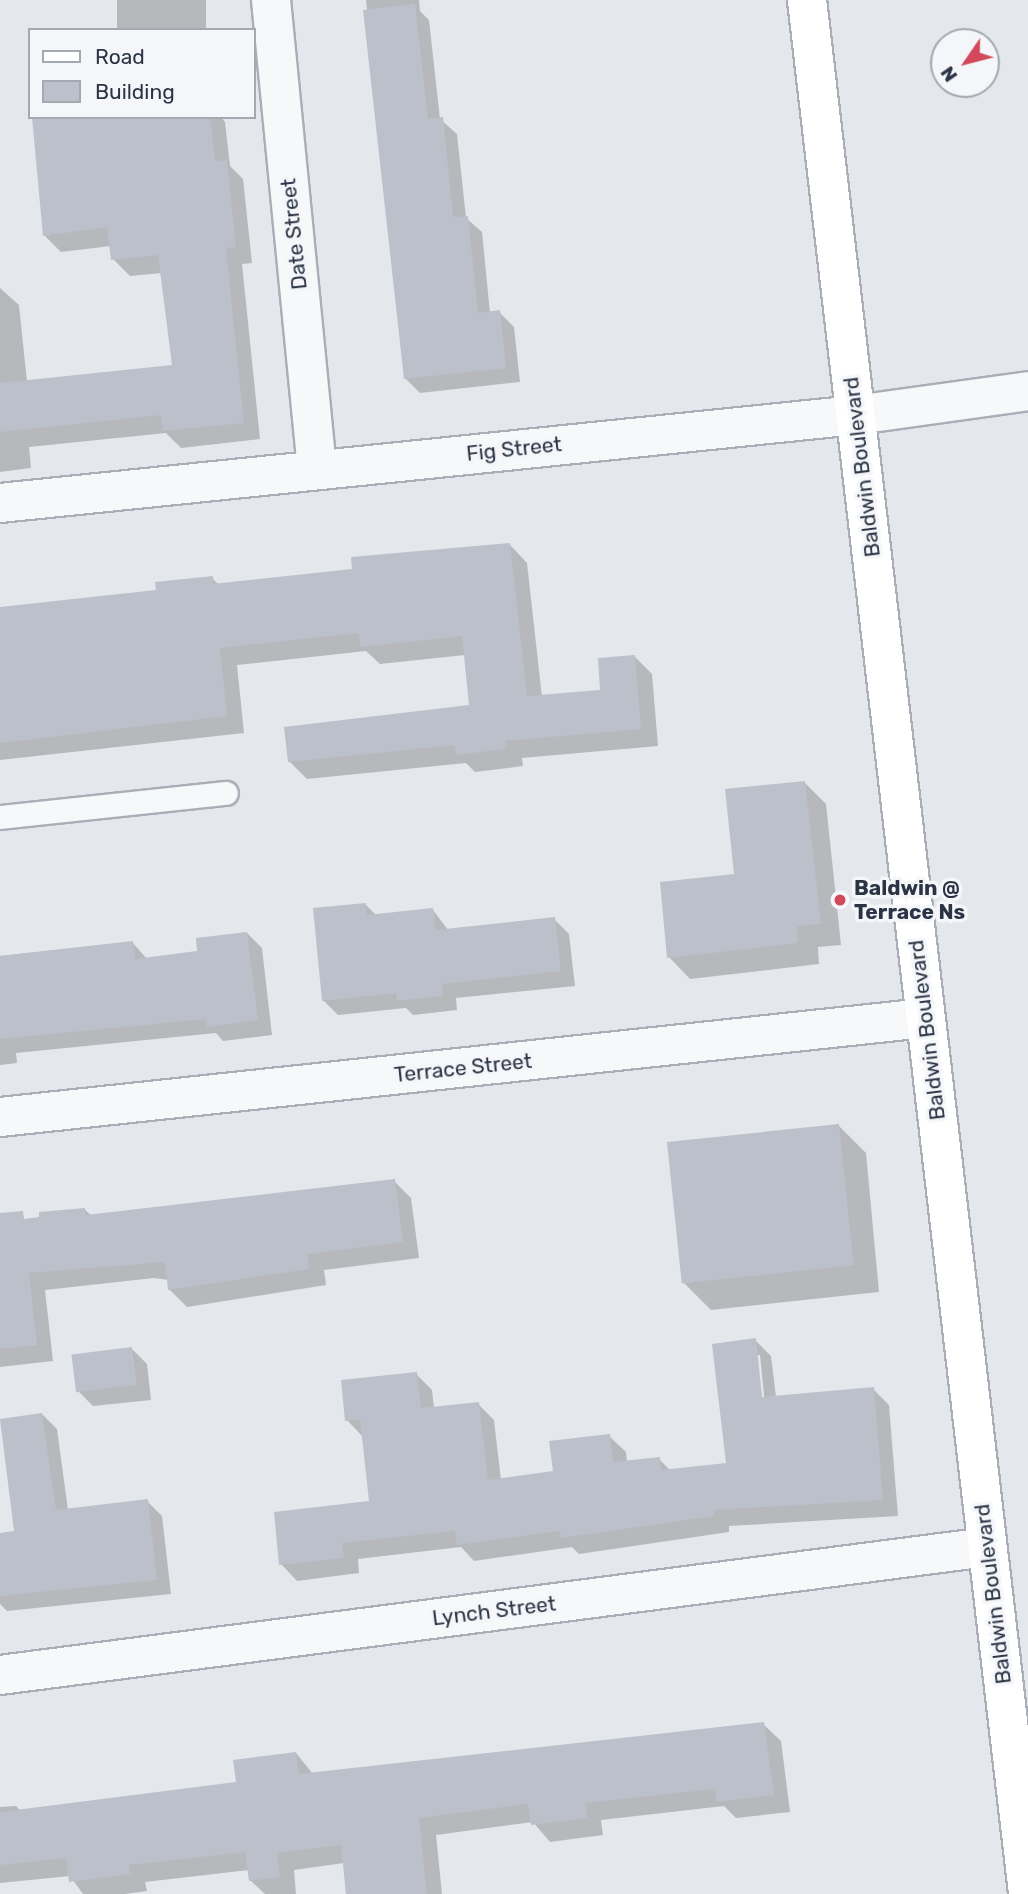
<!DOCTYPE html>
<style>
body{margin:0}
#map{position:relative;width:1028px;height:1894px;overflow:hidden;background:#e4e7ec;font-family:Rubik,sans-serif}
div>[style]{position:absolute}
.shadow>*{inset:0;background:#0003;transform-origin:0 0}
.building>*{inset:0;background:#bbc0ca;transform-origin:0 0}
.roads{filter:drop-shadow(2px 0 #a9aeb7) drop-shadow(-2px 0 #a9aeb7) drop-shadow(0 2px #a9aeb7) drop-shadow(0 -2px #a9aeb7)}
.service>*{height:23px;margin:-11.5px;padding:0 11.5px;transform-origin:11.5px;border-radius:11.5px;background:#f7f8fa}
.minor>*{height:38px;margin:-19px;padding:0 19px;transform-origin:19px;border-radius:19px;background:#f7f8fa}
.secondary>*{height:38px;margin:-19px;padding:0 19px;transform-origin:19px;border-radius:19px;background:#fff}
.dots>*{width:19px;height:19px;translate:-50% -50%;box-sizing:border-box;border:4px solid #f4f6f9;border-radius:50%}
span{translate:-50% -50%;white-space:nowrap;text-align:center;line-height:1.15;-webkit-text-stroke:7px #f4f6f9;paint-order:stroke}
.street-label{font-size:21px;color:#2b3445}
.poi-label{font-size:21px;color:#2b3445;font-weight:700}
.left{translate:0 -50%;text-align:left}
.legend{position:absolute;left:28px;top:28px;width:228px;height:91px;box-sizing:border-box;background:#f4f6f9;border:2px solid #a4a8b1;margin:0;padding:9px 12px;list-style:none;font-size:21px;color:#2b3445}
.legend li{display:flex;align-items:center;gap:14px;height:35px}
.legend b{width:35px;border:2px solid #a4a8b1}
.north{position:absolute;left:930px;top:28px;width:70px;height:70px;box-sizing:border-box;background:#f4f6f9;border:2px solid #a4a8b1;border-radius:50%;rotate:235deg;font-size:19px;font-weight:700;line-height:28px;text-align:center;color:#2b3445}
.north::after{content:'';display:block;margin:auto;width:24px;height:32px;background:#d1495b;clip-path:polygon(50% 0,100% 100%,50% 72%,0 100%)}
</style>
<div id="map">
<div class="shadow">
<div style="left:117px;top:0;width:89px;height:30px"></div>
<div style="clip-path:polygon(366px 0,419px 0,420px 11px,429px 20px,440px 119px,457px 134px,466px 218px,482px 232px,490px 313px,499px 312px,514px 327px,520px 382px,420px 393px,405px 378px)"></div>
<div style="clip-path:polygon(34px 117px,221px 117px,225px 122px,230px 166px,243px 179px,252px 263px,242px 264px,260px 439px,181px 448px,166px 433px,29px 447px,31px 468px,0 472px,0 288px,19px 305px,27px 382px,174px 366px,162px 273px,130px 276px,113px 259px,111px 246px,61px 252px,44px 235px)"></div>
<div style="clip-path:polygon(510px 545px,527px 563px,542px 697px,602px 692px,635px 657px,652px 674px,658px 746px,522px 758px,523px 766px,475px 772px,466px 763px,307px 779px,289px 761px,471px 707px,465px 655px,380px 664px,366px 651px,237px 665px,244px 733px,0 760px,0 609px,158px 591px,212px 578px,219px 585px,354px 570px)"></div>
<div style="clip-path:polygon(805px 783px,826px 804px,841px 945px,818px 947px,819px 964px,690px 979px,669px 957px)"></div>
<div style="clip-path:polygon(365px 904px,377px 916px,433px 910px,448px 930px,554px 919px,569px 934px,575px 986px,456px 998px,457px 1010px,413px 1015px,406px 1008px,338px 1015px,323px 1000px)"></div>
<div style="clip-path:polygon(247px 933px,262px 948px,272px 1035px,223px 1041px,216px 1033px,16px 1053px,17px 1063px,0 1065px,0 956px,132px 942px,147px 959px,199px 953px)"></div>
<div style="clip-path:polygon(839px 1126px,866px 1153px,879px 1292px,711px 1310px,684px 1283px)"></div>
<div style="clip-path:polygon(394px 1181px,411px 1198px,419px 1258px,324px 1270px,326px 1285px,187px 1307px,170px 1290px,169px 1280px,154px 1278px,45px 1290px,53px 1361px,0 1367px,0 1223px,85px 1210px,92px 1216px)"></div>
<div style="clip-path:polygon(evenodd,755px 1340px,771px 1356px,776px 1397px,873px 1389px,889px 1405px,898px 1516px,729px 1526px,729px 1532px,579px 1554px,572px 1547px,474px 1561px,461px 1547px,358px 1559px,359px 1573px,297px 1581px,281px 1564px,371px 1503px,363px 1437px,347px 1420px,416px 1374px,432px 1390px,434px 1408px,478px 1404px,494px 1420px,501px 1480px,555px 1473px,609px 1436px,626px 1452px,627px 1462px,659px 1459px,670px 1470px,728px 1465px,755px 1340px,756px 1355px,760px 1355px,765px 1405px,762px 1406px,756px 1355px)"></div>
<div style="clip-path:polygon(132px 1349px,147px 1364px,151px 1400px,93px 1406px,78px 1391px)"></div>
<div style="clip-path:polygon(42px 1414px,57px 1429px,68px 1510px,147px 1501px,162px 1516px,171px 1594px,7px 1611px,0 1604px,0 1535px,16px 1533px)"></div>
<div style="clip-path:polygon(763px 1724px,781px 1741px,790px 1812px,736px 1818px,724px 1806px,601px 1820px,603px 1835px,550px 1842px,533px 1822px,436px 1835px,442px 1894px,346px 1894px,344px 1863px,294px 1870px,296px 1894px,265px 1894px,250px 1880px,249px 1870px,145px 1882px,147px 1891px,125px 1894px,83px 1894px,70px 1876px,0 1883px,0 1807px,16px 1806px,21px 1811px,238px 1784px,296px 1753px,313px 1774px)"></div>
</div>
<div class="building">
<div style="clip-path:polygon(415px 4px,428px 119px,443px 117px,453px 217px,468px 216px,478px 313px,500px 310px,506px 368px,404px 379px,363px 10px)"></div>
<div style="clip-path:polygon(32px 117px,210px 117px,215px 161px,227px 160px,236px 247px,226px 248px,244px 423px,163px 431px,161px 415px,0 432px,0 383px,172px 365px,158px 255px,111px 260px,107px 227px,43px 236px)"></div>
<div style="clip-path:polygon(510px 543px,527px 696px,600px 690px,598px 658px,635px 655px,641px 729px,505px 741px,506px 749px,456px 755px,455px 745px,288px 762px,284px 727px,469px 705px,462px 636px,360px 647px,359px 633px,220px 648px,227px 716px,0 743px,0 607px,156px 590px,155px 582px,213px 576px,213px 584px,352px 569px,351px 557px)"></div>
<div style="clip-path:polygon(805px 781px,821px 924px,797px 926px,798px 943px,667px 958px,660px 882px,734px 874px,725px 789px)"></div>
<div style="clip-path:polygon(366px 903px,367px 915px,433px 908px,436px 930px,555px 917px,561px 971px,442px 984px,443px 996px,397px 1001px,396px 993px,322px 1001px,313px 908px)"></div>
<div style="clip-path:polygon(247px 932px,258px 1020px,207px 1027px,206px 1019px,0 1039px,0 956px,133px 941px,135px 959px,197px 951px,196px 938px)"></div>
<div style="left:839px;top:1124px;width:142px;height:173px;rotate:84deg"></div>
<div style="clip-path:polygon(395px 1179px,403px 1242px,307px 1254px,309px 1269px,168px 1290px,165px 1262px,29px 1273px,37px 1345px,0 1349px,0 1213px,23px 1211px,24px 1219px,39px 1218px,39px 1212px,85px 1208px,86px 1215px)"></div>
<div style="clip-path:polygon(756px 1338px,762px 1397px,874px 1387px,883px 1500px,714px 1510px,714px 1516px,561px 1538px,560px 1531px,457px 1545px,455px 1531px,342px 1543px,344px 1558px,279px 1565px,274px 1512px,369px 1501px,360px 1419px,345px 1421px,341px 1380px,417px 1372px,421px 1408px,479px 1402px,488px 1480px,553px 1471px,549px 1441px,610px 1434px,613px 1462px,660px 1457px,661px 1470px,726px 1463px,712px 1344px)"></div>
<div style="left:132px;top:1347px;width:38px;height:61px;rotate:83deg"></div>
<div style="clip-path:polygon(42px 1413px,56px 1510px,148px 1499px,157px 1580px,0 1596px,0 1533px,14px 1531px,0 1419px)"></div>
<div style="clip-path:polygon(764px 1722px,774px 1795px,717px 1802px,715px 1789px,585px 1803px,587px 1818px,531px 1825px,528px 1804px,419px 1818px,427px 1894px,346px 1894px,341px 1845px,277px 1853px,280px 1877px,249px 1881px,245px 1852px,129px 1865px,130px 1874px,69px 1882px,66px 1858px,0 1865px,0 1812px,236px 1782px,233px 1760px,296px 1752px,299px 1774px)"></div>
</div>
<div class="roads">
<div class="service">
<div style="left:0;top:817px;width:227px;rotate:-6.1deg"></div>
</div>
<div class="minor">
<div style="left:271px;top:0;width:471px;rotate:84.4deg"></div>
<div style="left:0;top:503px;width:861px;rotate:-5.87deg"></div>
<div style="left:856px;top:415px;width:174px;rotate:-7.9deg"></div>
<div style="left:0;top:1117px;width:930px;rotate:-6.11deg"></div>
<div style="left:0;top:1675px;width:995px;rotate:-7.39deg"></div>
</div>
<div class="secondary">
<div style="left:807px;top:0;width:1907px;rotate:83.34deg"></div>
</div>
</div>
<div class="dots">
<div style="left:840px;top:900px;background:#d1495b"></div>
</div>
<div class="street-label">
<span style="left:294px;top:234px;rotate:-96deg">Date Street</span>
<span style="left:514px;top:449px;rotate:-6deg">Fig Street</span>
<span style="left:862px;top:467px;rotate:-97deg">Baldwin Boulevard</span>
<span style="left:927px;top:1030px;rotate:-97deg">Baldwin Boulevard</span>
<span style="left:463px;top:1068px;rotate:-6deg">Terrace Street</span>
<span style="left:993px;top:1594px;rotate:-97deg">Baldwin Boulevard</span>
<span style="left:494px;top:1611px;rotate:-7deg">Lynch Street</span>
</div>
<div class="poi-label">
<span class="left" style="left:854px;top:900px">Baldwin @<br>Terrace Ns</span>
</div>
<ul class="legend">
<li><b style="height:9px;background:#fff"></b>Road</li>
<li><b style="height:19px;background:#bbc0ca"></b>Building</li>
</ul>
<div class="north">N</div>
</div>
